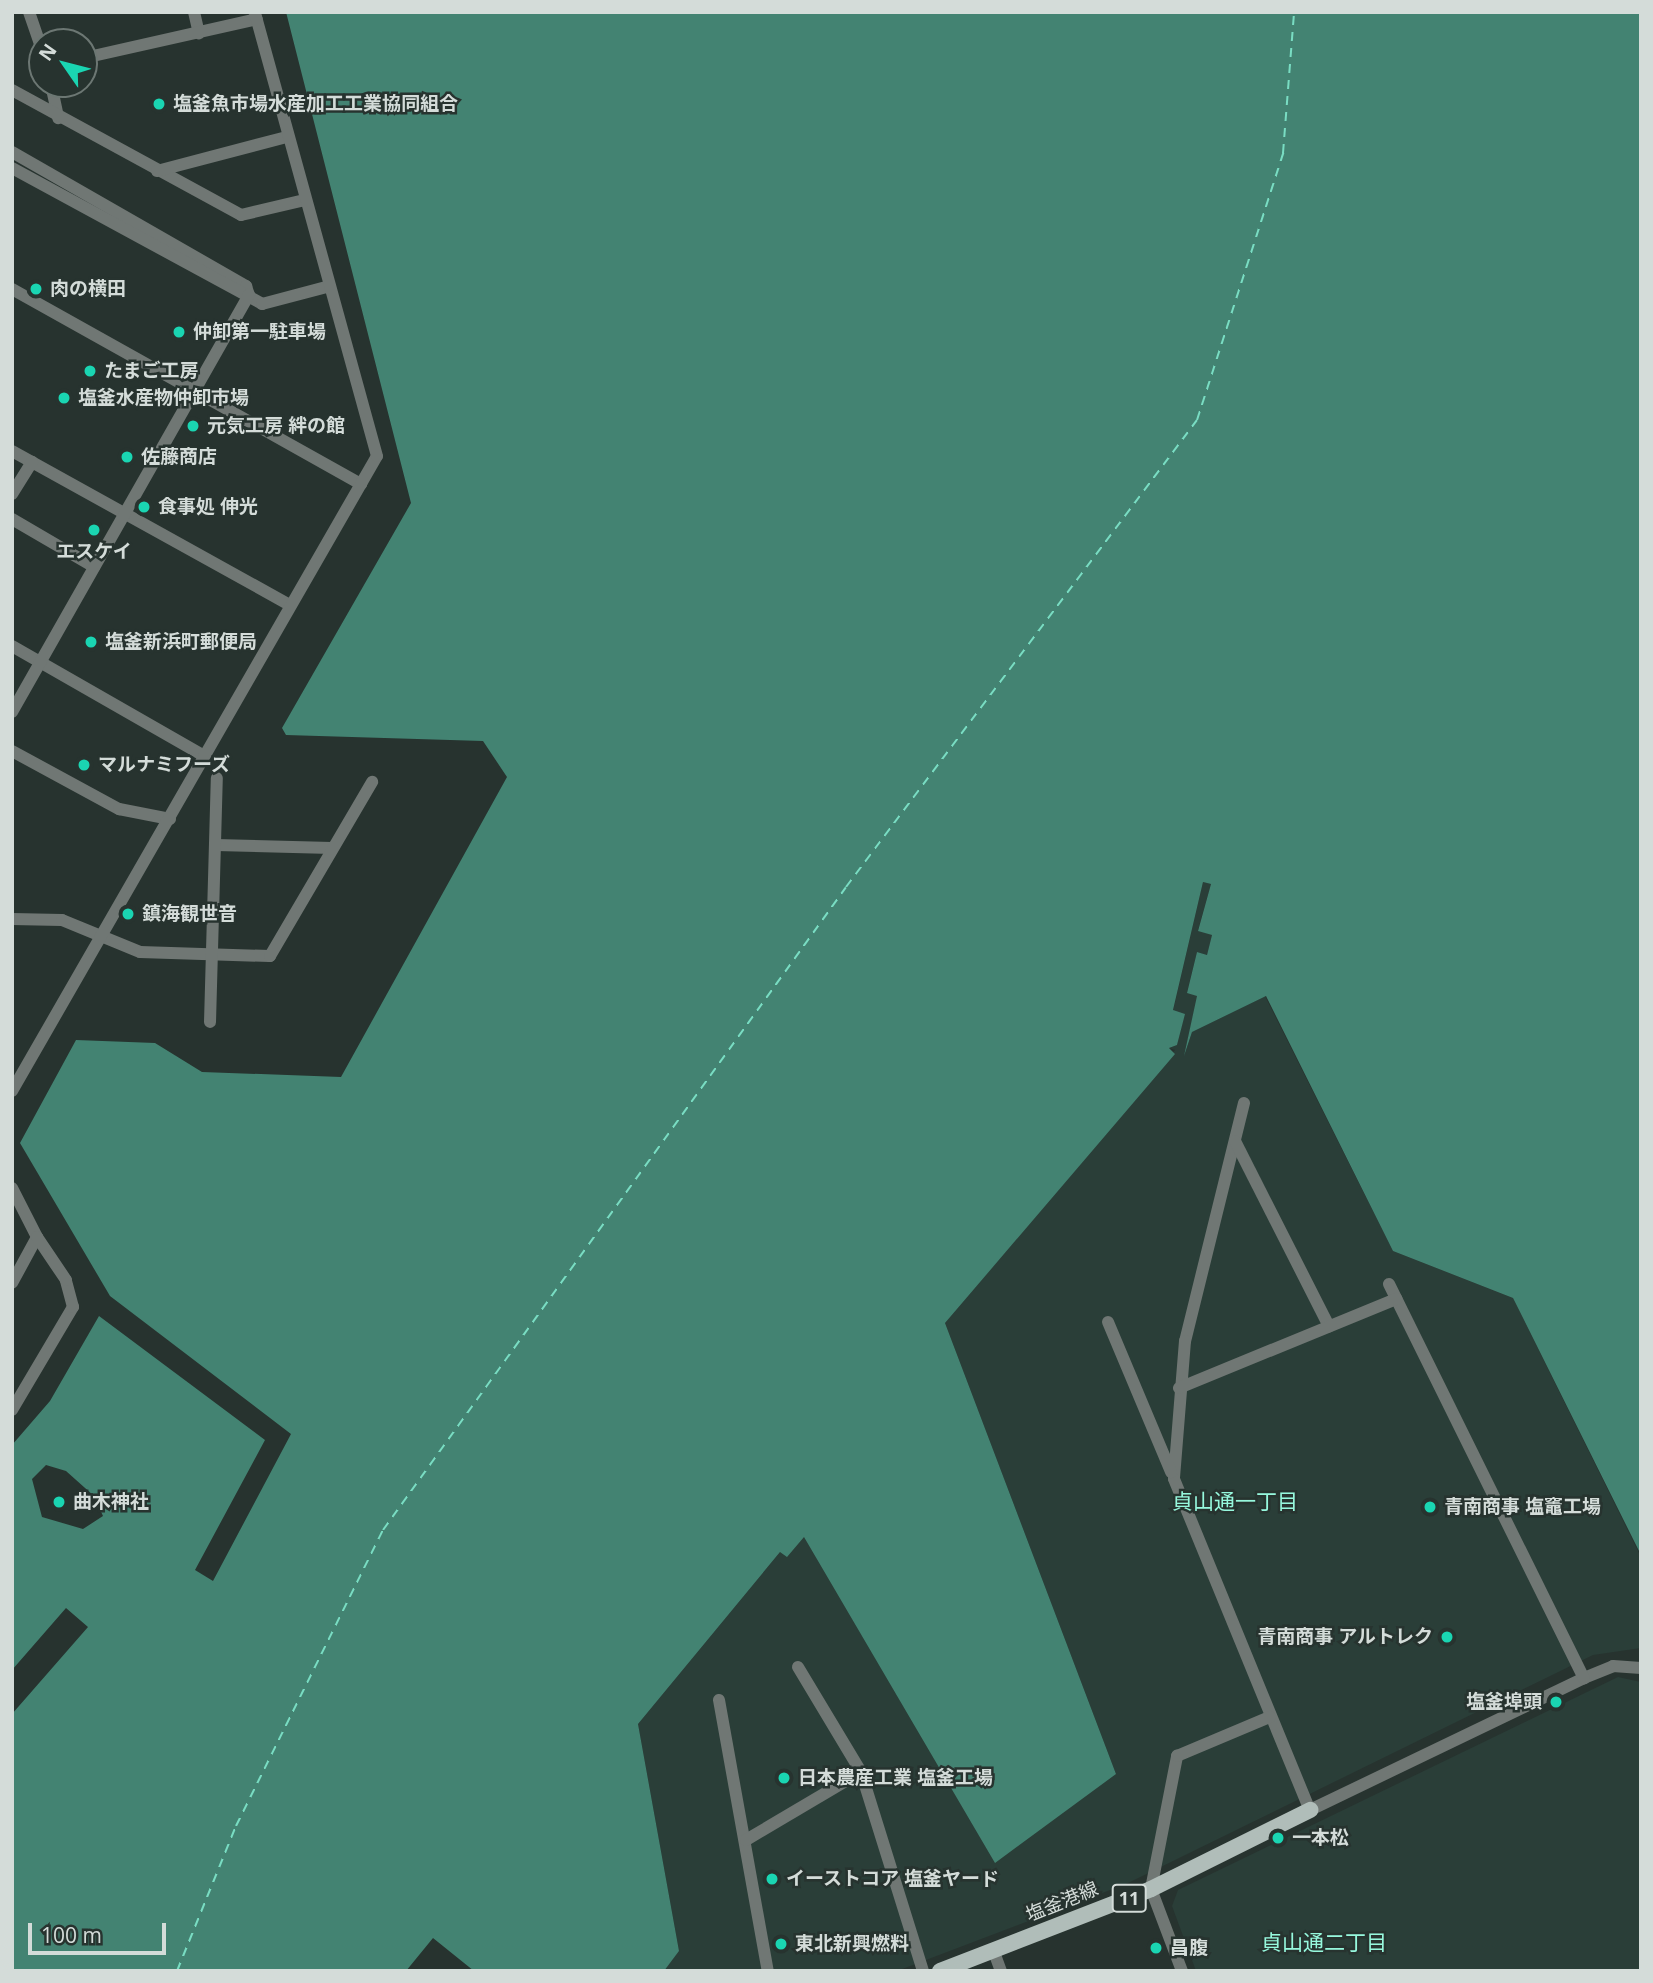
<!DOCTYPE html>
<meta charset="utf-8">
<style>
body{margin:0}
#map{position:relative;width:1653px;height:1983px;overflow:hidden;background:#27332f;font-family:"Open Sans","Noto Sans JP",sans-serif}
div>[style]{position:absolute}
.built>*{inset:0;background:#2a3e38}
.water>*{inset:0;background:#438372}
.ferry>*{height:2px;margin-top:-1px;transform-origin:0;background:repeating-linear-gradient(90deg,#79ddc3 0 9px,transparent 0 16px)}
.minor>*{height:12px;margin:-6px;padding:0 6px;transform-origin:6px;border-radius:6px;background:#707774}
.major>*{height:16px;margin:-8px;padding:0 8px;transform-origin:8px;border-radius:8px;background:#b0bdb9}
.dots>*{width:19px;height:19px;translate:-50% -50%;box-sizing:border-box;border:4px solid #27332f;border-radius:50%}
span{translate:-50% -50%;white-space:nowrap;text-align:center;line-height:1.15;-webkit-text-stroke:5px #27332f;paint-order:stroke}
.shield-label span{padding:2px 5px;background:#27332f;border:2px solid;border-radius:5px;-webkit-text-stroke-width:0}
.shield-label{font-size:18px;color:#d4dcd9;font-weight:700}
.poi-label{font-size:19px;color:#d4dcd9;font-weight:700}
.left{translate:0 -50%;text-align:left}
.right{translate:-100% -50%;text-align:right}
.street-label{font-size:19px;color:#d4dcd9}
.neighbourhood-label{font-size:21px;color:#96f8dd}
.frame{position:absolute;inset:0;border:14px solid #d4dcd9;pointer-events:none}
.north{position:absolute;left:28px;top:28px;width:70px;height:70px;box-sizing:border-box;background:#27332f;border:2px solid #6c7773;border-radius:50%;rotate:305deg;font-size:19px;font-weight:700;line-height:28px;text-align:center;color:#d4dcd9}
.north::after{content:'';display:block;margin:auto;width:24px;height:32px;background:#1ad5b2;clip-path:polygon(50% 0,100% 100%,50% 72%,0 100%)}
.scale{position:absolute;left:28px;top:1923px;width:138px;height:32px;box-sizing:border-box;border:4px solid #d4dcd9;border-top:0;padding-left:9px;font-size:21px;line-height:24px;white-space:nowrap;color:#d4dcd9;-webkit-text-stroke:5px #27332f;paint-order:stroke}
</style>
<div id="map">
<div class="built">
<div style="clip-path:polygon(1203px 882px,1211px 884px,1198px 930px,1212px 935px,1207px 955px,1197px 952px,1187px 992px,1198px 995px,1184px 1056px,1192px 1032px,1265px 996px,1393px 1251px,1513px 1298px,1641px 1557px,1641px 1648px,1593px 1655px,1126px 1884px,897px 1971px,664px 1971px,679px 1951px,638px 1724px,780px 1552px,804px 1536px,1116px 1774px,945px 1323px,1175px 1050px,1169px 1048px,1177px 1045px,1184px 1014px,1173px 1011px)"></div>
<div style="clip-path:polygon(1618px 1677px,1641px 1682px,1641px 1971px,1196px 1971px,1172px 1906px,1178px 1890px)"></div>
</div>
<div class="water">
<div style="clip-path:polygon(evenodd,286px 12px,1641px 12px,1641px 1555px,1513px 1298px,1393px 1251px,1266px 996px,1192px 1032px,1184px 1056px,1197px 996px,1187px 993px,1197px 952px,1207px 955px,1212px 935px,1198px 931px,1211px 884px,1203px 882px,1173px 1010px,1185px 1014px,1177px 1045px,1169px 1048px,1175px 1054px,945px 1323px,1116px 1774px,995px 1863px,804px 1537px,787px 1557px,780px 1552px,638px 1724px,679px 1951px,664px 1971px,474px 1971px,433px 1938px,406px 1971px,12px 1971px,12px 1714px,88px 1627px,66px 1608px,12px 1670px,12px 1445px,50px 1401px,99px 1316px,265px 1440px,195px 1570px,213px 1581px,291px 1434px,110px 1296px,20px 1143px,76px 1040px,155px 1043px,202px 1072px,341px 1077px,507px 777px,483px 741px,286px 735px,282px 728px,411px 503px,286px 12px,46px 1465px,66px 1471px,94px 1496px,103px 1516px,83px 1529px,42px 1517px,32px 1479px,46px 1465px)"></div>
</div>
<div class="ferry">
<div style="left:177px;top:1971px;width:157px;rotate:-67.9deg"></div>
<div style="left:236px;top:1826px;width:330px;rotate:-63.6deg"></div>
<div style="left:383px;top:1530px;width:792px;rotate:-54.24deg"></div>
<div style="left:846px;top:887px;width:584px;rotate:-53.07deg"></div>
<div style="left:1197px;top:420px;width:281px;rotate:-72.1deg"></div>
<div style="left:1283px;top:153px;width:141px;rotate:-85.5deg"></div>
</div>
<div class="minor">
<div style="left:29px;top:12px;width:39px;rotate:71deg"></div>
<div style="left:194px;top:12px;width:22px;rotate:77deg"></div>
<div style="left:84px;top:58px;width:177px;rotate:-12.7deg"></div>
<div style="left:51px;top:84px;width:35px;rotate:78deg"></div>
<div style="left:12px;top:90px;width:261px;rotate:28.6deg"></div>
<div style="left:241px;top:215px;width:66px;rotate:-13.2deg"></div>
<div style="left:12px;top:152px;width:270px;rotate:29.8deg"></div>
<div style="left:246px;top:286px;width:9px;rotate:72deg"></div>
<div style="left:12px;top:168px;width:285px;rotate:28.5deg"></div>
<div style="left:262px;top:304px;width:70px;rotate:-14.8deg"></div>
<div style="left:157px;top:171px;width:134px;rotate:-14.7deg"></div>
<div style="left:12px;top:289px;width:400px;rotate:29.2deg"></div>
<div style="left:12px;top:451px;width:318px;rotate:29deg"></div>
<div style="left:12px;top:494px;width:38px;rotate:-58deg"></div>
<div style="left:12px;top:519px;width:95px;rotate:30.3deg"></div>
<div style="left:12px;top:646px;width:221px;rotate:29.8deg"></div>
<div style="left:12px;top:712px;width:480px;rotate:-60.4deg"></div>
<div style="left:12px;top:751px;width:122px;rotate:28.5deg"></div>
<div style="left:119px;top:809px;width:52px;rotate:11.1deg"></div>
<div style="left:216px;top:845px;width:116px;rotate:1.5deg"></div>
<div style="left:12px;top:919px;width:50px;rotate:1.1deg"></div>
<div style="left:62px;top:920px;width:84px;rotate:22.3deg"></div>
<div style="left:140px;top:952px;width:130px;rotate:1.8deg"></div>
<div style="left:270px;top:956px;width:202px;rotate:-59.6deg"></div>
<div style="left:210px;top:1022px;width:244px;rotate:-88.4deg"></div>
<div style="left:12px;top:1091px;width:732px;rotate:-60.11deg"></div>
<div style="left:377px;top:456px;width:460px;rotate:-105.4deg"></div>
<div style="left:1244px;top:1103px;width:245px;rotate:103.9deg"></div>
<div style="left:1185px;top:1341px;width:138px;rotate:94.6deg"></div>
<div style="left:1174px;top:1479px;width:358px;rotate:67.7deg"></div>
<div style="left:1310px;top:1810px;width:304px;rotate:-25.7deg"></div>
<div style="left:1584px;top:1678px;width:31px;rotate:-22deg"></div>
<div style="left:1613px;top:1666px;width:28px;rotate:4deg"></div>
<div style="left:1235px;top:1141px;width:208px;rotate:63.1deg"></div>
<div style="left:12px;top:1188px;width:55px;rotate:63deg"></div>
<div style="left:37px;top:1237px;width:52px;rotate:118.5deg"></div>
<div style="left:1389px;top:1284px;width:440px;rotate:63.7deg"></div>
<div style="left:1108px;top:1322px;width:163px;rotate:67.2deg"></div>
<div style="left:1179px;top:1388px;width:235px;rotate:-22.3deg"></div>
<div style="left:12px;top:1410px;width:120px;rotate:-59.4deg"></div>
<div style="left:73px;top:1307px;width:28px;rotate:-105deg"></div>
<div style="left:66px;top:1280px;width:52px;rotate:-124deg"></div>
<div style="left:798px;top:1667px;width:122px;rotate:59deg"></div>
<div style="left:861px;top:1772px;width:208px;rotate:72.7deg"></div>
<div style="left:719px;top:1700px;width:275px;rotate:79.8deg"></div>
<div style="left:746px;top:1840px;width:134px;rotate:-30.6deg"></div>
<div style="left:994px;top:1952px;width:20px;rotate:70deg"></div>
<div style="left:1182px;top:1971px;width:88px;rotate:-110.7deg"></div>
<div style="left:1151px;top:1889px;width:136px;rotate:-78.9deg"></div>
<div style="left:1177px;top:1756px;width:101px;rotate:-22.8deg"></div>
</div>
<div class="major">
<div style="left:940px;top:1971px;width:226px;rotate:-21.2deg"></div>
<div style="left:1151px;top:1889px;width:178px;rotate:-26.4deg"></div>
</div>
<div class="dots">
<div style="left:159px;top:104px;background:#1ad5b2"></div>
<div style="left:36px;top:289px;background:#1ad5b2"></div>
<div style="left:179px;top:332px;background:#1ad5b2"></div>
<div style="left:90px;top:371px;background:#1ad5b2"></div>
<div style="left:64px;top:398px;background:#1ad5b2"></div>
<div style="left:193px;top:426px;background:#1ad5b2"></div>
<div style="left:127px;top:457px;background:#1ad5b2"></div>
<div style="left:144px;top:507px;background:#1ad5b2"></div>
<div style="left:94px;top:530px;background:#1ad5b2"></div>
<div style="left:91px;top:642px;background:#1ad5b2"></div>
<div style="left:84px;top:765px;background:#1ad5b2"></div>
<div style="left:128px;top:914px;background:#1ad5b2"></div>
<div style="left:59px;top:1502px;background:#1ad5b2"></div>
<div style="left:1430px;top:1507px;background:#1ad5b2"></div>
<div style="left:1447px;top:1637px;background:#1ad5b2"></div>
<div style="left:1556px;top:1702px;background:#1ad5b2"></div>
<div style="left:784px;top:1778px;background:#1ad5b2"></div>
<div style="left:1278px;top:1838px;background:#1ad5b2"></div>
<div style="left:772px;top:1879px;background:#1ad5b2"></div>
<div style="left:781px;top:1944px;background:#1ad5b2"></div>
<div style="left:1156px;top:1948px;background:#1ad5b2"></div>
</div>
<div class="shield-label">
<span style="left:1129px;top:1898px">11</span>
</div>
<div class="poi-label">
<span class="left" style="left:173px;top:104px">塩釜魚市場水産加工工業協同組合</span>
<span class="left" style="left:50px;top:289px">肉の横田</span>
<span class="left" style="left:193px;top:332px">仲卸第一駐車場</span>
<span class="left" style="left:104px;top:371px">たまご工房</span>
<span class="left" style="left:78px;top:398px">塩釜水産物仲卸市場</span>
<span class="left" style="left:207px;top:426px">元気工房 絆の館</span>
<span class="left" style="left:141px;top:457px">佐藤商店</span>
<span class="left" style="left:158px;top:507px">食事処 伸光</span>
<span style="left:94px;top:552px">エスケイ</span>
<span class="left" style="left:105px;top:642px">塩釜新浜町郵便局</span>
<span class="left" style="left:98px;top:765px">マルナミフーズ</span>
<span class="left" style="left:142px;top:914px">鎮海観世音</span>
<span class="left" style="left:73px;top:1502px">曲木神社</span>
<span class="left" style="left:1444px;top:1507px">青南商事 塩竈工場</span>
<span class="right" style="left:1433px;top:1637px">青南商事 アルトレク</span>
<span class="right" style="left:1542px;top:1702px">塩釜埠頭</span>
<span class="left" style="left:798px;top:1778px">日本農産工業 塩釜工場</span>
<span class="left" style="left:1292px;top:1838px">一本松</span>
<span class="left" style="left:786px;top:1879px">イーストコア 塩釜ヤード</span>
<span class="left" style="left:795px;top:1944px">東北新興燃料</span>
<span class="left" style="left:1170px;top:1948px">昌腹</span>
</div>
<div class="street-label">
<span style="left:1062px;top:1902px;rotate:-22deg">塩釜港線</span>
</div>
<div class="neighbourhood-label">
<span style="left:1235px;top:1501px">貞山通一丁目</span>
<span style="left:1324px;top:1942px">貞山通二丁目</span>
</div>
<div class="frame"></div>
<div class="north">N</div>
<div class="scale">100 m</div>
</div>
